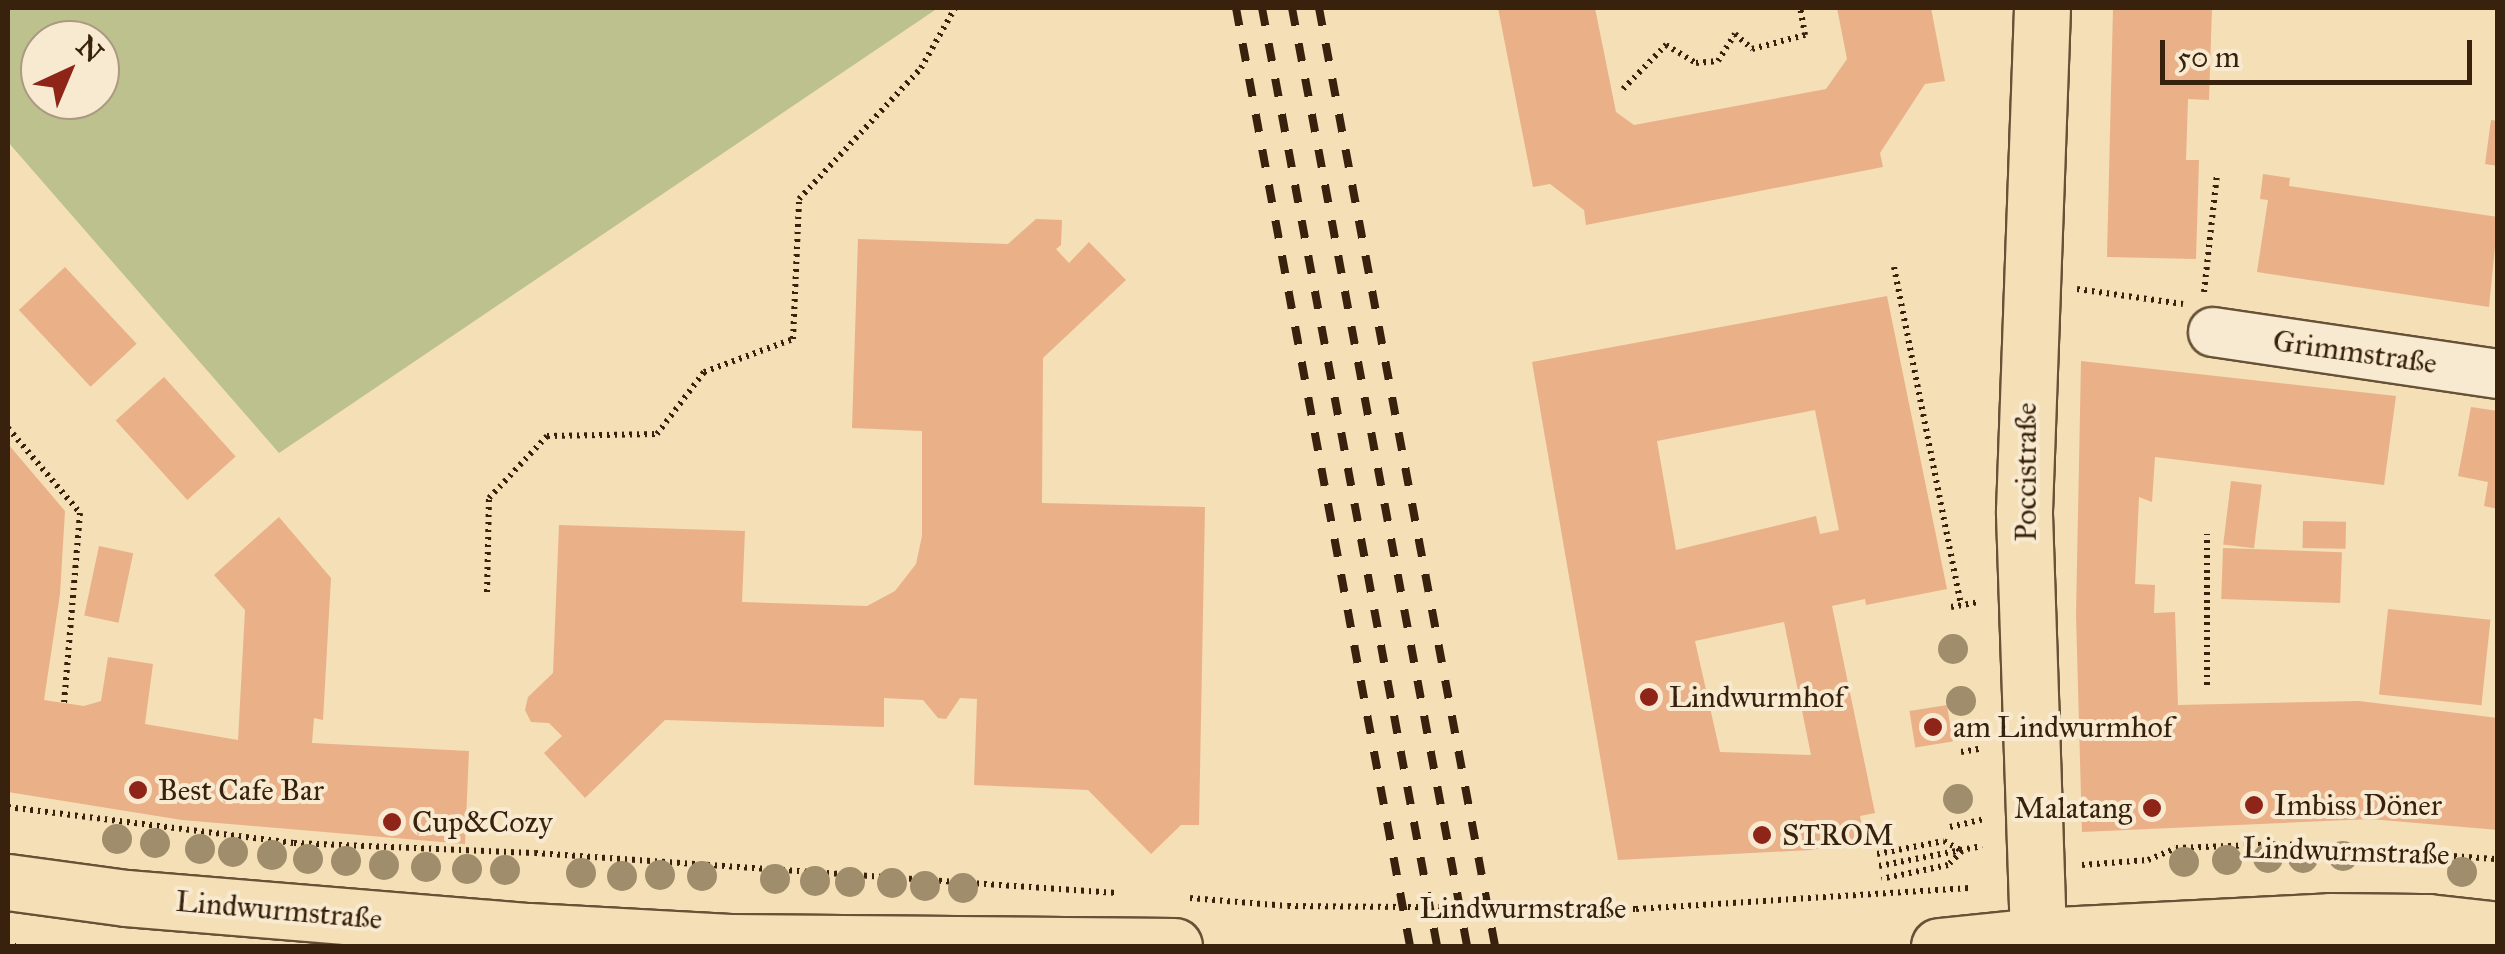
<!DOCTYPE html>
<meta charset="utf-8">
<style>
body{margin:0}
#map{position:relative;width:2505px;height:954px;overflow:hidden;background:#f4dfb6;font-family:"IM FELL Great Primer",serif}
div>[style]{position:absolute}
.green>*{inset:0;background:#bcc18d}
.building>*{inset:0;background:#eab188;transform-origin:0 0}
.path>*{height:6px;margin-top:-3px;transform-origin:0;background:repeating-linear-gradient(90deg,#38220d 0 2.5px,transparent 0 7.5px)}
.roads{filter:drop-shadow(2px 0 #675137) drop-shadow(-2px 0 #675137) drop-shadow(0 2px #675137) drop-shadow(0 -2px #675137)}
.minor>*{height:48px;margin:-24px;padding:0 24px;transform-origin:24px;border-radius:24px;background:#f8ead0}
.major>*{height:55px;margin:-27.5px;padding:0 27.5px;transform-origin:27.5px;border-radius:27.5px;background:#f4dfb6}
.rail>*{height:8px;margin-top:-4px;transform-origin:0;background:repeating-linear-gradient(90deg,#38220d 0 18px,transparent 0 36px)}
.trees>*{width:30px;height:30px;margin:-15px;border-radius:50%;background:#9f8d6b}
.dots>*{width:28px;height:28px;translate:-50% -50%;box-sizing:border-box;border:5px solid #f8ead0;border-radius:50%}
span{translate:-50% -50%;white-space:nowrap;text-align:center;line-height:1.15;-webkit-text-stroke:8px #f8ead0;paint-order:stroke}
.street-label{font-size:30px;color:#38220d}
.poi-label{font-size:30px;color:#38220d}
.left{translate:0 -50%;text-align:left}
.right{translate:-100% -50%;text-align:right}
.frame{position:absolute;inset:0;border:10px solid #38220d;pointer-events:none}
.north{position:absolute;left:20px;top:20px;width:100px;height:100px;box-sizing:border-box;background:#f8ead0;border:2px solid #ab9a82;border-radius:50%;rotate:44deg;font-size:28px;font-weight:700;line-height:40px;text-align:center;color:#38220d}
.north::after{content:'';display:block;margin:auto;width:35px;height:45px;background:#8f2418;clip-path:polygon(50% 0,100% 100%,50% 72%,0 100%)}
.scale{position:absolute;left:2160px;top:40px;width:312px;height:45px;box-sizing:border-box;border:5px solid #38220d;border-top:0;padding-left:12px;font-size:30px;line-height:35px;white-space:nowrap;color:#38220d;-webkit-text-stroke:8px #f8ead0;paint-order:stroke}
</style>
<div id="map">
<div class="green">
<div style="clip-path:polygon(evenodd,8px 8px,938px 8px,279px 453px,8px 142px,8px 8px,100px 40px,100px 100px,40px 100px,40px 40px,100px 40px)"></div>
</div>
<div class="building">
<div style="clip-path:polygon(1498px 8px,1595px 8px,1616px 112px,1634px 125px,1826px 89px,1847px 59px,1837px 8px,1931px 8px,1945px 81px,1925px 84px,1880px 153px,1883px 167px,1586px 225px,1584px 210px,1550px 184px,1533px 187px)"></div>
<div style="clip-path:polygon(2113px 8px,2212px 8px,2209px 100px,2188px 99px,2186px 160px,2199px 160px,2196px 259px,2107px 257px)"></div>
<div style="clip-path:polygon(2491px 120px,2498px 121px,2498px 166px,2485px 164px)"></div>
<div style="clip-path:polygon(2263px 174px,2290px 178px,2289px 186px,2498px 217px,2489px 307px,2257px 272px,2268px 200px,2260px 199px)"></div>
<div style="clip-path:polygon(1036px 219px,1062px 220px,1061px 245px,1056px 249px,1069px 263px,1089px 242px,1126px 280px,1043px 358px,1042px 503px,1205px 507px,1199px 825px,1181px 825px,1151px 854px,1088px 790px,974px 785px,977px 699px,960px 698px,946px 719px,938px 718px,923px 700px,884px 698px,884px 727px,665px 720px,585px 798px,544px 753px,562px 736px,549px 723px,531px 722px,525px 710px,528px 697px,553px 673px,559px 525px,745px 531px,742px 602px,867px 606px,895px 591px,916px 564px,922px 536px,922px 431px,852px 428px,858px 239px,1008px 244px)"></div>
<div style="left:65px;top:267px;width:105px;height:63px;rotate:47deg"></div>
<div style="clip-path:polygon(evenodd,1887px 296px,1947px 589px,1866px 605px,1865px 599px,1832px 606px,1875px 813px,1860px 816px,1864px 838px,1811px 850px,1618px 860px,1532px 362px,1887px 296px,1815px 410px,1839px 530px,1820px 534px,1816px 516px,1676px 550px,1657px 441px,1815px 410px,1887px 296px,1784px 622px,1811px 755px,1720px 752px,1695px 641px,1784px 622px)"></div>
<div style="clip-path:polygon(2081px 361px,2396px 396px,2384px 485px,2155px 457px,2152px 502px,2139px 497px,2135px 584px,2155px 585px,2154px 613px,2175px 612px,2178px 705px,2359px 701px,2498px 718px,2498px 830px,2370px 819px,2082px 832px,2076px 615px)"></div>
<div style="left:164px;top:377px;width:107px;height:65px;rotate:48deg"></div>
<div style="clip-path:polygon(2471px 407px,2498px 411px,2498px 509px,2484px 506px,2488px 482px,2458px 476px)"></div>
<div style="clip-path:polygon(8px 444px,65px 511px,60px 594px,44px 700px,84px 706px,101px 701px,108px 657px,153px 664px,145px 724px,238px 740px,245px 610px,214px 575px,279px 517px,331px 578px,323px 720px,314px 718px,312px 743px,469px 751px,465px 844px,182px 820px,8px 792px)"></div>
<div style="left:2231px;top:481px;width:31px;height:64px;rotate:7deg"></div>
<div style="left:2303px;top:521px;width:43px;height:27px;rotate:1deg"></div>
<div style="left:99px;top:546px;width:35px;height:71px;rotate:12deg"></div>
<div style="left:2223px;top:548px;width:119px;height:51px;rotate:2deg"></div>
<div style="left:2388px;top:609px;width:103px;height:86px;rotate:6deg"></div>
<div style="left:1947px;top:705px;width:37px;height:38px;rotate:81deg"></div>
</div>
<div class="path">
<div style="left:1623px;top:89px;width:62px;rotate:-45.7deg"></div>
<div style="left:1666px;top:45px;width:35px;rotate:31deg"></div>
<div style="left:1696px;top:63px;width:22px;rotate:-5deg"></div>
<div style="left:1718px;top:61px;width:32px;rotate:-58deg"></div>
<div style="left:1735px;top:34px;width:23px;rotate:41deg"></div>
<div style="left:1752px;top:49px;width:55px;rotate:-14.8deg"></div>
<div style="left:1805px;top:35px;width:27px;rotate:-100deg"></div>
<div style="left:1894px;top:267px;width:345px;rotate:78.8deg"></div>
<div style="left:2077px;top:289px;width:107px;rotate:8.1deg"></div>
<div style="left:2204px;top:292px;width:119px;rotate:-83.7deg"></div>
<div style="left:8px;top:428px;width:111px;rotate:49.7deg"></div>
<div style="left:80px;top:513px;width:191px;rotate:94.8deg"></div>
<div style="left:487px;top:592px;width:94px;rotate:-88.8deg"></div>
<div style="left:489px;top:498px;width:85px;rotate:-46.9deg"></div>
<div style="left:547px;top:436px;width:110px;rotate:-1deg"></div>
<div style="left:657px;top:434px;width:78px;rotate:-52.8deg"></div>
<div style="left:704px;top:372px;width:95px;rotate:-20.3deg"></div>
<div style="left:793px;top:339px;width:140px;rotate:-87.5deg"></div>
<div style="left:799px;top:199px;width:179px;rotate:-47deg"></div>
<div style="left:921px;top:68px;width:69px;rotate:-60.5deg"></div>
<div style="left:1951px;top:607px;width:28px;rotate:-10deg"></div>
<div style="left:2207px;top:685px;width:151px;rotate:-90deg"></div>
<div style="left:1961px;top:752px;width:22px;rotate:-10deg"></div>
<div style="left:8px;top:807px;width:288px;rotate:7.2deg"></div>
<div style="left:294px;top:843px;width:241px;rotate:2.4deg"></div>
<div style="left:535px;top:853px;width:583px;rotate:3.93deg"></div>
<div style="left:1950px;top:827px;width:35px;rotate:-13deg"></div>
<div style="left:1877px;top:854px;width:68px;rotate:-11deg"></div>
<div style="left:1944px;top:841px;width:21px;rotate:29deg"></div>
<div style="left:1962px;top:851px;width:20px;rotate:135deg"></div>
<div style="left:1948px;top:865px;width:68px;rotate:168.2deg"></div>
<div style="left:2082px;top:865px;width:66px;rotate:-4.3deg"></div>
<div style="left:2148px;top:860px;width:30px;rotate:-23deg"></div>
<div style="left:2176px;top:848px;width:106px;rotate:-2.2deg"></div>
<div style="left:2282px;top:844px;width:217px;rotate:4deg"></div>
<div style="left:1879px;top:866px;width:105px;rotate:-11deg"></div>
<div style="left:1190px;top:898px;width:98px;rotate:4.7deg"></div>
<div style="left:1288px;top:906px;width:348px;rotate:0.5deg"></div>
<div style="left:1636px;top:909px;width:334px;rotate:-3.6deg"></div>
<div style="left:8px;top:946px;width:8px"></div>
</div>
<div class="roads">
<div class="minor">
<div style="left:2213px;top:332px;width:288px;rotate:8.4deg"></div>
</div>
<div class="major">
<div style="left:8px;top:882px;width:119px;rotate:7.7deg"></div>
<div style="left:126px;top:898px;width:404px;rotate:4.7deg"></div>
<div style="left:529px;top:931px;width:201px;rotate:3.1deg"></div>
<div style="left:730px;top:942px;width:444px;rotate:0.5deg"></div>
<div style="left:2038px;top:936px;width:425px;rotate:-91.9deg"></div>
<div style="left:2024px;top:511px;width:503px;rotate:-87.95deg"></div>
<div style="left:1939px;top:946px;width:100px;rotate:-5.8deg"></div>
<div style="left:2038px;top:936px;width:292px;rotate:-2.9deg"></div>
<div style="left:2330px;top:921px;width:98px;rotate:0.6deg"></div>
<div style="left:2428px;top:922px;width:70px;rotate:6.5deg"></div>
</div>
</div>
<div class="rail">
<div style="left:1236px;top:8px;width:954px;rotate:79.49deg"></div>
<div style="left:1262px;top:8px;width:954px;rotate:79.43deg"></div>
<div style="left:1292px;top:8px;width:954px;rotate:79.43deg"></div>
<div style="left:1319px;top:8px;width:954px;rotate:79.37deg"></div>
</div>
<div class="trees">
<div style="left:1953px;top:649px"></div>
<div style="left:1961px;top:701px"></div>
<div style="left:1958px;top:799px"></div>
<div style="left:117px;top:839px"></div>
<div style="left:155px;top:843px"></div>
<div style="left:200px;top:849px"></div>
<div style="left:233px;top:852px"></div>
<div style="left:272px;top:855px"></div>
<div style="left:2343px;top:856px"></div>
<div style="left:2268px;top:858px"></div>
<div style="left:2303px;top:858px"></div>
<div style="left:308px;top:859px"></div>
<div style="left:2227px;top:860px"></div>
<div style="left:346px;top:861px"></div>
<div style="left:2184px;top:862px"></div>
<div style="left:384px;top:865px"></div>
<div style="left:426px;top:867px"></div>
<div style="left:467px;top:869px"></div>
<div style="left:505px;top:870px"></div>
<div style="left:2462px;top:872px"></div>
<div style="left:581px;top:873px"></div>
<div style="left:660px;top:875px"></div>
<div style="left:622px;top:876px"></div>
<div style="left:702px;top:876px"></div>
<div style="left:775px;top:879px"></div>
<div style="left:815px;top:881px"></div>
<div style="left:850px;top:882px"></div>
<div style="left:892px;top:883px"></div>
<div style="left:925px;top:886px"></div>
<div style="left:963px;top:888px"></div>
</div>
<div class="dots">
<div style="left:1649px;top:697px;background:#8f2418"></div>
<div style="left:1933px;top:727px;background:#8f2418"></div>
<div style="left:138px;top:790px;background:#8f2418"></div>
<div style="left:2254px;top:805px;background:#8f2418"></div>
<div style="left:2152px;top:808px;background:#8f2418"></div>
<div style="left:392px;top:822px;background:#8f2418"></div>
<div style="left:1762px;top:835px;background:#8f2418"></div>
</div>
<div class="street-label">
<span style="left:2355px;top:352px;rotate:8deg">Grimmstraße</span>
<span style="left:2026px;top:472px;rotate:-90deg">Poccistraße</span>
<span style="left:2346px;top:851px;rotate:2deg">Lindwurmstraße</span>
<span style="left:1523px;top:908px">Lindwurmstraße</span>
<span style="left:279px;top:910px;rotate:5deg">Lindwurmstraße</span>
</div>
<div class="poi-label">
<span class="left" style="left:1669px;top:697px">Lindwurmhof</span>
<span class="left" style="left:1953px;top:727px">am Lindwurmhof</span>
<span class="left" style="left:158px;top:790px">Best Cafe Bar</span>
<span class="left" style="left:2274px;top:805px">Imbiss Döner</span>
<span class="right" style="left:2132px;top:808px">Malatang</span>
<span class="left" style="left:412px;top:822px">Cup&amp;Cozy</span>
<span class="left" style="left:1782px;top:835px">STROM</span>
</div>
<div class="frame"></div>
<div class="north">N</div>
<div class="scale">50 m</div>
</div>
